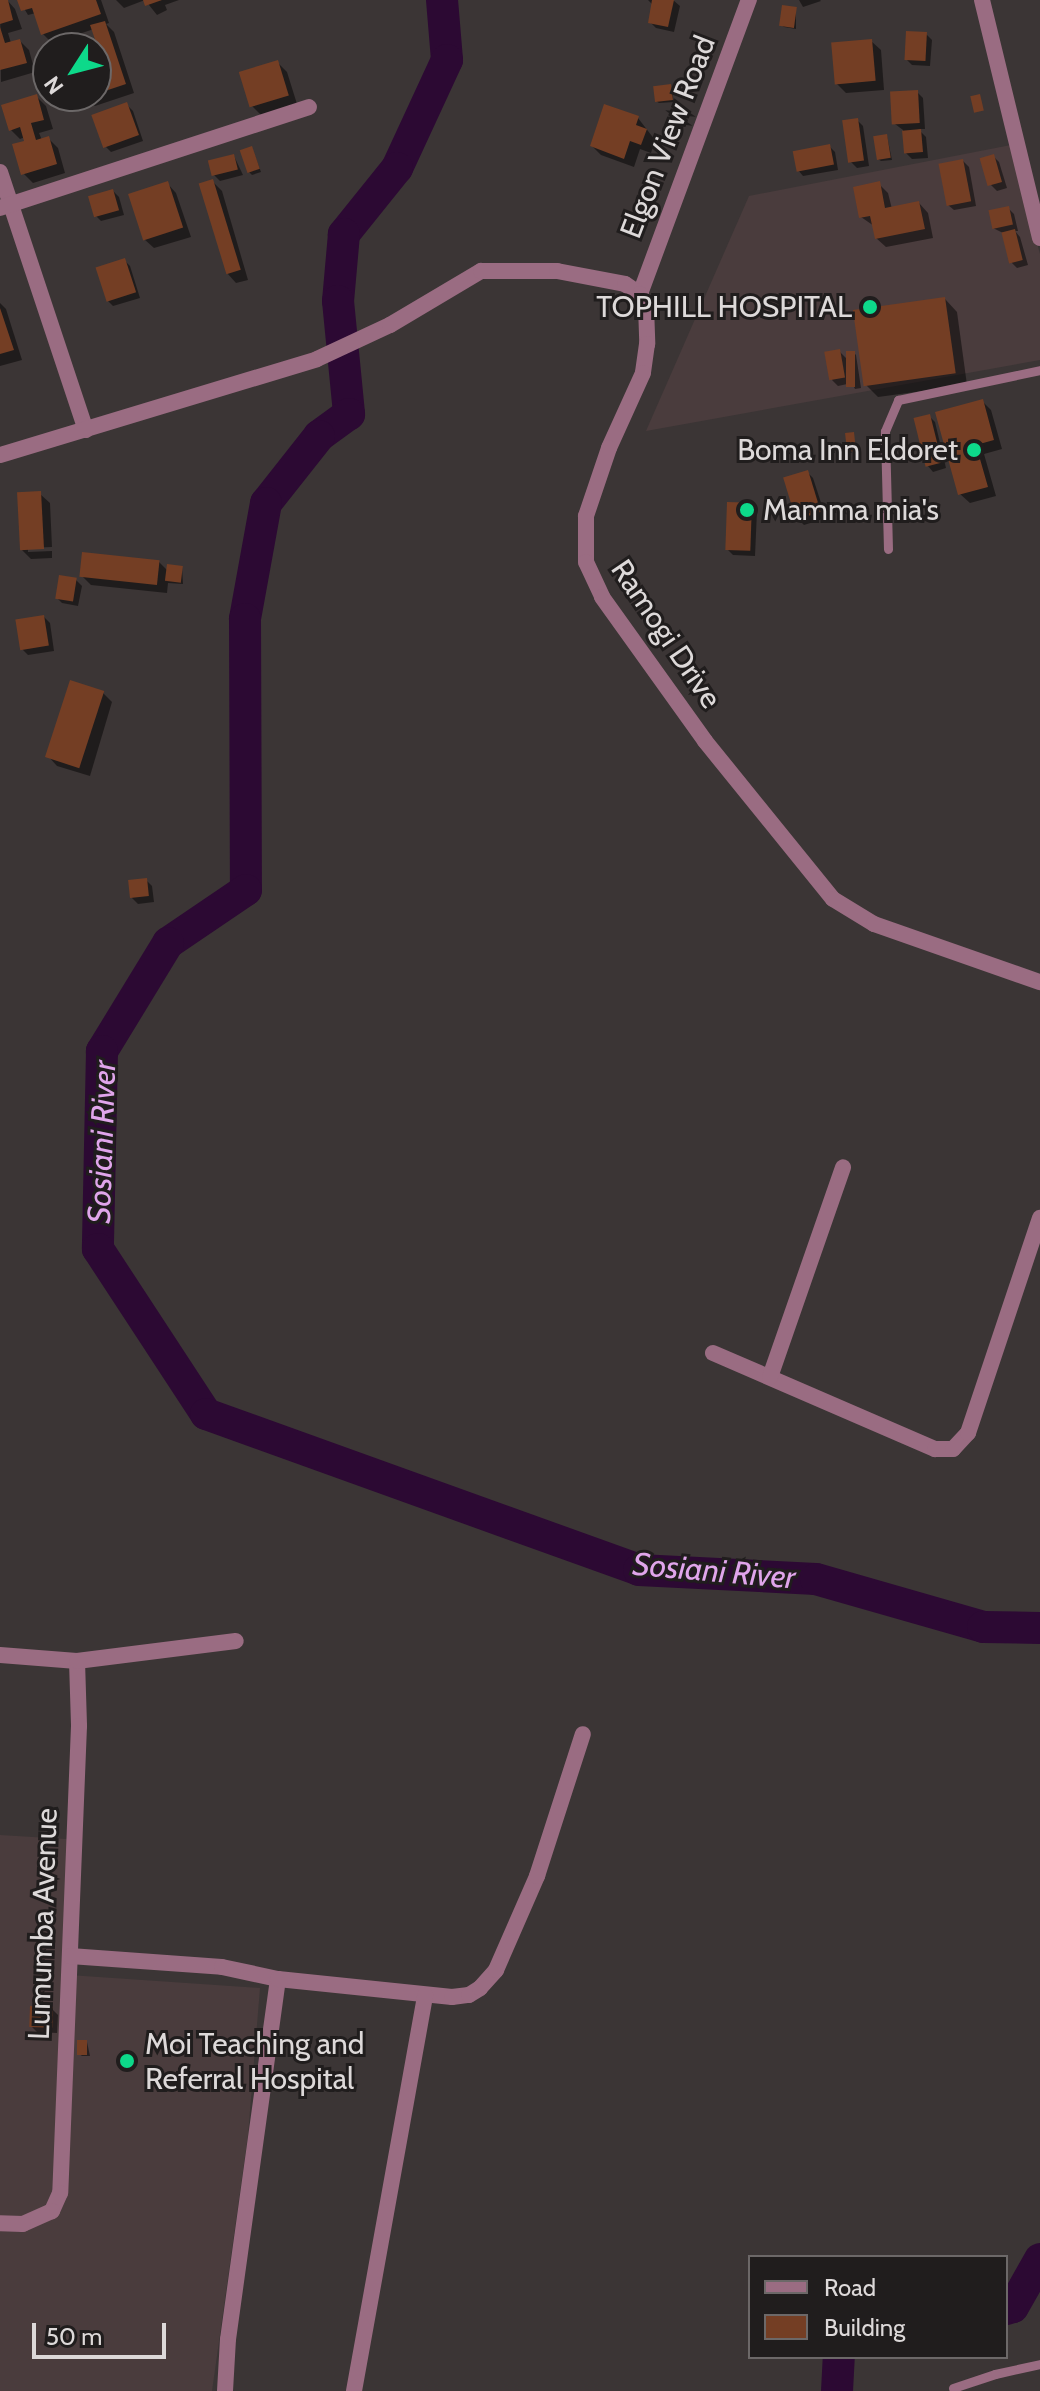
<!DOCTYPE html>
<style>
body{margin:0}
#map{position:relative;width:1040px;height:2391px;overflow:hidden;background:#3b3535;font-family:Cabin,sans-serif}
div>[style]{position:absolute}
.built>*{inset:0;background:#4a3c3d}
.shadow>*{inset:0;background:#0007}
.river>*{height:32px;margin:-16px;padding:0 16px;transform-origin:16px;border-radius:16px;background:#2c0933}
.building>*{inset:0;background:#743e24;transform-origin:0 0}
.service>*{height:9px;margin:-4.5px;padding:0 4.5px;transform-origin:4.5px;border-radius:4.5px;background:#9a6c82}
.minor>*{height:16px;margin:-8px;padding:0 8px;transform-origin:8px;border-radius:8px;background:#9a6c82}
.dots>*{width:22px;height:22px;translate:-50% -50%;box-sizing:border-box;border:4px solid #201d1d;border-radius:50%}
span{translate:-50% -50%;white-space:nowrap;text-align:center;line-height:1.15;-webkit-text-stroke:6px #201d1d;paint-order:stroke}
.street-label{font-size:30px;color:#ddd9d9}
.poi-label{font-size:30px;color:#ddd9d9}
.right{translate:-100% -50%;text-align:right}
.left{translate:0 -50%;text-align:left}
.water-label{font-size:32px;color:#e0a5eb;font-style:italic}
.legend{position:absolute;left:748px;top:2255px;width:260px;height:104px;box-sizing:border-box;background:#201d1d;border:2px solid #6c6868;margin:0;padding:10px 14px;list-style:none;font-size:24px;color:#ddd9d9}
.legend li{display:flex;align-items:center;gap:16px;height:40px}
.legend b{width:40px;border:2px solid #6c6868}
.north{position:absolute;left:32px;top:32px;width:80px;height:80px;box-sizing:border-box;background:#201d1d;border:2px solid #6c6868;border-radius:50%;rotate:234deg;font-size:22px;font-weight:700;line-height:32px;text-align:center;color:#ddd9d9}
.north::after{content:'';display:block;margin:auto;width:28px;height:36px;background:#0dd98a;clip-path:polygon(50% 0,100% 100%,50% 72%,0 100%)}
.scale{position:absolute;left:32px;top:2323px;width:134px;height:36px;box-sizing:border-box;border:4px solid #ddd9d9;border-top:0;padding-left:10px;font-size:24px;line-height:28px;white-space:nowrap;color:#ddd9d9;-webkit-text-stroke:6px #201d1d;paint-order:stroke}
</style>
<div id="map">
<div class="built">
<div style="clip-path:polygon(1011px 145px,1040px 254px,1040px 360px,646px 431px,749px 196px)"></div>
<div style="clip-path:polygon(0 1835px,82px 1840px,69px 1975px,260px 1988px,248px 2135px,212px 2391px,0 2391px)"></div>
</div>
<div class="shadow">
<div style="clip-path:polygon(7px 0,15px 9px,22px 29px,8px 33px,11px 43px,20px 41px,29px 50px,35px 72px,1px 82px,0 1px)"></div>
<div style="clip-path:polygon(19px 0,101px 0,109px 23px,106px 24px,114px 32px,134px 93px,95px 106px,85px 96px,96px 96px,96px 57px,102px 55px,94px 29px,52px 43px,43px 34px,36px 13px,28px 15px)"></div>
<div style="clip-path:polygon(116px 0,145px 0,124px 8px)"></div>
<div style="clip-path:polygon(145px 0,179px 0,165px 5px,167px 10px,157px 15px)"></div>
<div style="clip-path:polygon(648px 0,673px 0,680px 6px,674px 32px,656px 28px,650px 22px,653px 5px)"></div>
<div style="clip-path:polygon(799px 0,820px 0,821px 1px,803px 7px)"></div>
<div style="clip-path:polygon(796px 9px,796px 29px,784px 27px,781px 25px)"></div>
<div style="clip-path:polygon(926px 34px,932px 40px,930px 66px,912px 65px,906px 59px)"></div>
<div style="clip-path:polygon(871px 41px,881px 50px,884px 90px,846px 93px,836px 83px)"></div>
<div style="clip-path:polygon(278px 63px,287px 72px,297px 104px,261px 115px,252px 106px)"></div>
<div style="clip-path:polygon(671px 86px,674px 102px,659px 103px,656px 101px)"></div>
<div style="clip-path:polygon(917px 92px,923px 98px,925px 129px,918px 129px,926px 137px,928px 158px,912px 159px,906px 153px,903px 130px,895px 124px)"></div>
<div style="clip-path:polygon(36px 96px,46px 106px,53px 129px,39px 133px,42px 140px,48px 138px,58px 148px,65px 173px,33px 183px,23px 173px,25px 137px,20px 139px,11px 130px)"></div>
<div style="clip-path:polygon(127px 105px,133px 111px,143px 141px,111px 152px,105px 146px)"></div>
<div style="clip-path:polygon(638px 118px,655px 140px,651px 153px,640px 149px,634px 167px,601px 155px,592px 146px)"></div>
<div style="clip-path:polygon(857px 120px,863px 126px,869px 166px,857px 168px,851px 162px)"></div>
<div style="clip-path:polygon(887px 136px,892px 160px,881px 161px,878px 159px)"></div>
<div style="clip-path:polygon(829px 146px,835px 152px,838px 170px,803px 176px,798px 170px)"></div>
<div style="clip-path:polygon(252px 148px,261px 172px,252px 175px,249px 172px)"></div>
<div style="clip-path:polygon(234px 156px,243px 175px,220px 181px,214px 175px)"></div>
<div style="clip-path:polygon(993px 156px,999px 162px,1007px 188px,997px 191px,991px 185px)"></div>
<div style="clip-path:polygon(963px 161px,969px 167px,976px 206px,954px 210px,948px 205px)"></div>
<div style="clip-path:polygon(213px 182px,222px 191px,248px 280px,236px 283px,227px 273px)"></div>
<div style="clip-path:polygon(167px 183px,176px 193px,191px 237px,154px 248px,144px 239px)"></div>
<div style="clip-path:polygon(879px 184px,888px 193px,892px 209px,919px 203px,928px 213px,933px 238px,886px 247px,876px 238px,874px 226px,861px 217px)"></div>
<div style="clip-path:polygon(113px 191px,119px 197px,124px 215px,101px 221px,95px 215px)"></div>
<div style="clip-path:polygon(1008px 208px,1014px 214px,1018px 231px,1015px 231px,1020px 237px,1028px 265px,1017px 268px,1011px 262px,1003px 233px,993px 228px)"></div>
<div style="clip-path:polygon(124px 260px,130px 266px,140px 298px,113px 306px,107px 300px)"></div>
<div style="clip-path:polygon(945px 299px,957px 312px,967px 385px,878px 397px,865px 384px)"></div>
<div style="clip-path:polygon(0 303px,6px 309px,22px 360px,0 366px)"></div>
<div style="clip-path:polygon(839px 351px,849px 361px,854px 353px,856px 355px,861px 388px,855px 389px,852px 383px,838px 386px,832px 380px)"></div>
<div style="clip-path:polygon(982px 401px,991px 410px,1002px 449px,984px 454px,996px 496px,970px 503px,960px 494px)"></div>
<div style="clip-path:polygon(929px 416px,935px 422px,946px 468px,933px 472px,928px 466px)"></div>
<div style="clip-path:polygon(807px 472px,813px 478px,826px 518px,804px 525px,798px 519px)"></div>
<div style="clip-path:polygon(40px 494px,50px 503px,52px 547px,28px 548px,28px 552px,52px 551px,52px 558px,31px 559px,22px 550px)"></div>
<div style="clip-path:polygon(751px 505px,757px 511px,755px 556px,733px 555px,727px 549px)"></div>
<div style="clip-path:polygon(159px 562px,168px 571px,182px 567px,183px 584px,168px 583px,167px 593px,91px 585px,82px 576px)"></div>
<div style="clip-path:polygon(76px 580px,82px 586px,78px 606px,62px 603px,56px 597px)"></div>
<div style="clip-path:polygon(44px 617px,50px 623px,54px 651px,28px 655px,22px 649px)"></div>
<div style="clip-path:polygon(103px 693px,112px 702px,90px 776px,57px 766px,48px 756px)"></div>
<div style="clip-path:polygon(146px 880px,152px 886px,154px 902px,138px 904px,132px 898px)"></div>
<div style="clip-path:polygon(52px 2009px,58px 2015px,57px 2033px,37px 2032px,31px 2026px)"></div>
<div style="clip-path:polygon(87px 2042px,90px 2056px,82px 2056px,79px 2054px)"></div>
</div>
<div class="river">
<div style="left:442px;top:0;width:60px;rotate:85.2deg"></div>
<div style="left:447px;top:60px;width:119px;rotate:114.8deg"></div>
<div style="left:397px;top:168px;width:85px;rotate:128.8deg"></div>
<div style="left:344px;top:234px;width:67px;rotate:95.1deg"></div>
<div style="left:338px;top:301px;width:114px;rotate:84.4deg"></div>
<div style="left:349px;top:414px;width:37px;rotate:144deg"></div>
<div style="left:319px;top:436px;width:85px;rotate:128.3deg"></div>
<div style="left:266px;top:503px;width:118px;rotate:100.3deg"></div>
<div style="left:245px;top:619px;width:271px;rotate:89.8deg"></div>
<div style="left:246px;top:890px;width:94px;rotate:145.8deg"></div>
<div style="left:168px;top:943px;width:127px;rotate:121.4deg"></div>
<div style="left:102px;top:1051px;width:198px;rotate:91.2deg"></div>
<div style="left:98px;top:1249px;width:197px;rotate:56.8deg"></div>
<div style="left:206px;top:1414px;width:460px;rotate:19.8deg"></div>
<div style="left:639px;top:1570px;width:177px;rotate:2.9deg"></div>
<div style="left:816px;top:1579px;width:174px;rotate:16deg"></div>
<div style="left:983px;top:1627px;width:57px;rotate:1deg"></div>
<div style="left:1006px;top:2309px;width:7px;rotate:-16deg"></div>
<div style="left:1013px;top:2307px;width:55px;rotate:-60.6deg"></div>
<div style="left:837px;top:2391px;width:34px;rotate:-87deg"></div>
</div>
<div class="building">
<div style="clip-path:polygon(0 0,8px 0,13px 20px,0 24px)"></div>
<div style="clip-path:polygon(17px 0,96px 0,101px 14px,41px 35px,32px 8px,21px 11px)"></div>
<div style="clip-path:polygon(143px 0,162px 0,145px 6px)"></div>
<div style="clip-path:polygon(652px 0,674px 0,668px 27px,648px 23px)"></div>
<div style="left:782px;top:5px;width:15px;height:21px;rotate:8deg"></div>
<div style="clip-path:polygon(105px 21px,126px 84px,96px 94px,96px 55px,100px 54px,90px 25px)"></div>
<div style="clip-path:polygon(0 27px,5px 43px,20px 39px,27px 63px,0 70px)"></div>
<div style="left:906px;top:31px;width:21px;height:29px;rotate:3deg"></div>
<div style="left:872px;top:39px;width:42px;height:41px;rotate:85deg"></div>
<div style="left:278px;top:60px;width:37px;height:41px;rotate:73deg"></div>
<div style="left:671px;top:84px;width:16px;height:18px;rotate:83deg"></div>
<div style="left:918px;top:90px;width:33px;height:28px;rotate:87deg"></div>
<div style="clip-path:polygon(37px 94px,44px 120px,31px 123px,36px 140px,49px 136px,57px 164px,21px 175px,12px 144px,24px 141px,20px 127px,9px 131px,1px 105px)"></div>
<div style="left:980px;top:94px;width:17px;height:10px;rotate:77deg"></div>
<div style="left:127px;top:102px;width:35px;height:38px;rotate:70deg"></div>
<div style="clip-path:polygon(604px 104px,639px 116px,636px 125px,647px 129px,641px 145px,630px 141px,624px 159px,590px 146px)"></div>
<div style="left:858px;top:118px;width:43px;height:16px;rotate:82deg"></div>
<div style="left:921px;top:129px;width:23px;height:19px;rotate:85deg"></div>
<div style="left:887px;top:134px;width:24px;height:14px;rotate:81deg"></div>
<div style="left:830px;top:144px;width:21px;height:38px;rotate:79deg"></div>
<div style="left:252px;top:146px;width:24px;height:13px;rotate:71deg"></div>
<div style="left:234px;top:154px;width:16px;height:27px;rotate:76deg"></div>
<div style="left:994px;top:154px;width:29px;height:15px;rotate:74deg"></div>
<div style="left:963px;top:159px;width:43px;height:25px;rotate:79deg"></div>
<div style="left:213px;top:179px;width:95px;height:15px;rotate:73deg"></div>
<div style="left:168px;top:181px;width:49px;height:42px;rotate:72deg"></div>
<div style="clip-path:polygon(880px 181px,885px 208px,919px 201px,925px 229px,875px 239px,870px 216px,859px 218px,853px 187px)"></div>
<div style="left:113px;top:189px;width:22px;height:26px;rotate:74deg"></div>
<div style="left:1009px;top:206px;width:19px;height:21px;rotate:78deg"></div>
<div style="left:1015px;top:229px;width:32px;height:14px;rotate:76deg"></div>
<div style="left:125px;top:258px;width:36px;height:31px;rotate:72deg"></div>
<div style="left:945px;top:297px;width:77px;height:93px;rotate:82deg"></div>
<div style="clip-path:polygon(0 308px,14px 350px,0 354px)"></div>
<div style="left:840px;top:349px;width:29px;height:16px;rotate:80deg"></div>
<div style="left:846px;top:351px;width:9px;height:36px"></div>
<div style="clip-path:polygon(983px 399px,994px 440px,976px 445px,988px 487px,958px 495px,935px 412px)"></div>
<div style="left:930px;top:414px;width:50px;height:17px;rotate:76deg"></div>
<div style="left:854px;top:432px;width:19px;height:9px;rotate:84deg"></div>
<div style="left:808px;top:470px;width:44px;height:26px;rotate:73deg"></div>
<div style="left:41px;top:491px;width:58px;height:24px;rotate:87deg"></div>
<div style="left:727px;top:502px;width:25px;height:48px;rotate:2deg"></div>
<div style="left:82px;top:552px;width:78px;height:25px;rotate:6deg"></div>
<div style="left:167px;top:564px;width:16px;height:17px;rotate:7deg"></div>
<div style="left:59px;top:575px;width:18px;height:24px;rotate:9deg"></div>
<div style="left:44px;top:615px;width:31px;height:29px;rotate:81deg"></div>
<div style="left:70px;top:680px;width:36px;height:81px;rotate:18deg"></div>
<div style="left:147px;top:878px;width:18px;height:19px;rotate:84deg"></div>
<div style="left:30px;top:2006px;width:23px;height:21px;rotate:2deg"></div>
<div style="left:77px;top:2040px;width:10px;height:15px"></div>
</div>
<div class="service">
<div style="left:888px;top:549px;width:118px;rotate:-91.5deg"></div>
<div style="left:885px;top:431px;width:34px;rotate:-67deg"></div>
<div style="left:898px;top:400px;width:145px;rotate:-11.9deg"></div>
<div style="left:953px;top:2388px;width:44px;rotate:-18.4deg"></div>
<div style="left:995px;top:2374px;width:46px;rotate:-12.5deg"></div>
</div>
<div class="minor">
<div style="left:982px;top:0;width:245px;rotate:76.3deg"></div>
<div style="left:0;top:172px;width:272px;rotate:71.6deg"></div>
<div style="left:0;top:208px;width:325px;rotate:-18.1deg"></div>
<div style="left:640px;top:294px;width:314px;rotate:-69.7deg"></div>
<div style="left:0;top:455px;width:331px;rotate:-16.8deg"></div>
<div style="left:317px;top:359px;width:81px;rotate:-25deg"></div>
<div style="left:390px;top:325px;width:106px;rotate:-30.7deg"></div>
<div style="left:481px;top:271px;width:76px"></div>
<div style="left:557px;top:271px;width:69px;rotate:10.8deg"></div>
<div style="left:625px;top:284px;width:18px;rotate:34deg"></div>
<div style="left:640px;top:294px;width:13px;rotate:63deg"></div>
<div style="left:646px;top:306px;width:38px;rotate:88deg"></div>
<div style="left:647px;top:344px;width:29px;rotate:98deg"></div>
<div style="left:643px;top:373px;width:82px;rotate:114.4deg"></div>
<div style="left:609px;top:448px;width:72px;rotate:108.7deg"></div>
<div style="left:586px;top:516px;width:46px;rotate:90deg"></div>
<div style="left:586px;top:562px;width:38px;rotate:65deg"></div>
<div style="left:602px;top:597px;width:177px;rotate:54.4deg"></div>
<div style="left:705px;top:741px;width:203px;rotate:51deg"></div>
<div style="left:833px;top:899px;width:48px;rotate:31.4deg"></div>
<div style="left:874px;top:924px;width:176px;rotate:19.3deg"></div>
<div style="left:713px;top:1353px;width:242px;rotate:23.4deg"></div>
<div style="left:935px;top:1449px;width:18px"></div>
<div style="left:953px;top:1449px;width:22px;rotate:-47deg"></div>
<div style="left:968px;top:1433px;width:227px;rotate:-71.5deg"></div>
<div style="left:770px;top:1377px;width:222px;rotate:-70.8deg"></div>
<div style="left:0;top:1655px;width:77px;rotate:4.5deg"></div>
<div style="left:77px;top:1661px;width:65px;rotate:88.2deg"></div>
<div style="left:79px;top:1726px;width:467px;rotate:92.3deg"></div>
<div style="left:60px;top:2193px;width:20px;rotate:114deg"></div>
<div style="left:52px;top:2211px;width:32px;rotate:156deg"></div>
<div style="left:23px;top:2224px;width:23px;rotate:-178deg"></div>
<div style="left:77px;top:1661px;width:160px;rotate:-7.2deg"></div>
<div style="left:70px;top:1956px;width:152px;rotate:4.1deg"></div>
<div style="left:222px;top:1967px;width:57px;rotate:12.1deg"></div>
<div style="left:278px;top:1979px;width:363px;rotate:97.9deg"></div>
<div style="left:228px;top:2339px;width:52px;rotate:93.3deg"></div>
<div style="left:278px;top:1979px;width:175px;rotate:5.9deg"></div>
<div style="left:452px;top:1997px;width:17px;rotate:-7deg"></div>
<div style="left:469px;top:1995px;width:13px;rotate:-32deg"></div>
<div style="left:480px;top:1988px;width:24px;rotate:-48deg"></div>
<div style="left:496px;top:1970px;width:103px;rotate:-66.4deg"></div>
<div style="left:537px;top:1876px;width:149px;rotate:-72.1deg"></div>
<div style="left:354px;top:2391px;width:402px;rotate:-79.8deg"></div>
</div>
<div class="dots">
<div style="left:870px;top:307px;background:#0dd98a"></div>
<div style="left:974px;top:450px;background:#0dd98a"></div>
<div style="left:747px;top:510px;background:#0dd98a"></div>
<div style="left:127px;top:2061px;background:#0dd98a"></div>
</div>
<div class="street-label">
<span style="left:668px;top:137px;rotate:-69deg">Elgon View Road</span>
<span style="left:666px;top:634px;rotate:56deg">Ramogi Drive</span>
<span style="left:43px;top:1924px;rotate:-88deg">Lumumba Avenue</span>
</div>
<div class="poi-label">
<span class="right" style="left:852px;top:307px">TOPHILL HOSPITAL</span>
<span class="right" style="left:958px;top:450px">Boma Inn Eldoret</span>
<span class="left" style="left:763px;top:510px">Mamma mia's</span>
<span class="left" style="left:145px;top:2061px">Moi Teaching and<br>Referral Hospital</span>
</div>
<div class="water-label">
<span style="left:102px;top:1142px;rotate:-88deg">Sosiani River</span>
<span style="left:714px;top:1571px;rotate:5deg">Sosiani River</span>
</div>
<ul class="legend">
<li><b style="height:10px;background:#9a6c82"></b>Road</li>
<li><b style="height:22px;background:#743e24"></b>Building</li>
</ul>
<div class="north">N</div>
<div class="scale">50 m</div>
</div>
